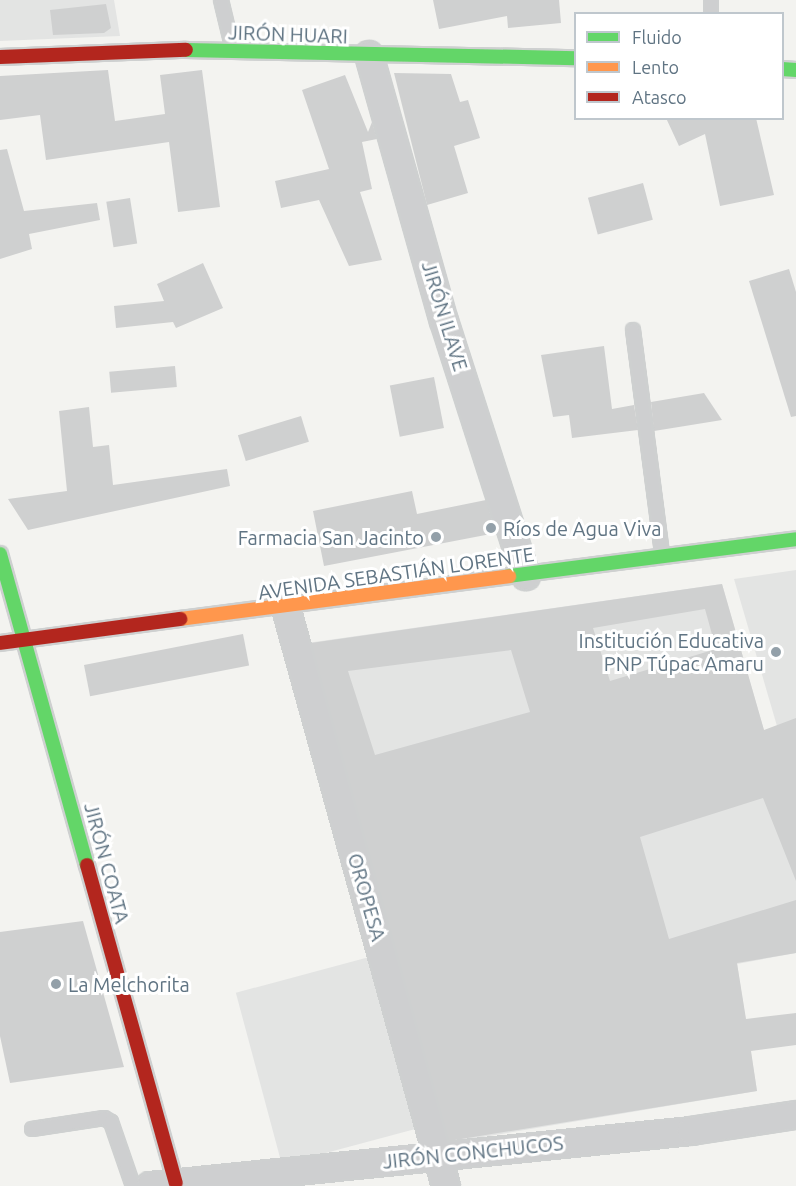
<!DOCTYPE html>
<meta charset="utf-8">
<style>
body{margin:0}
#map{position:relative;width:796px;height:1186px;overflow:hidden;background:#f3f3f0;font-family:Ubuntu,sans-serif}
div>[style]{position:absolute}
.built>*{inset:0;background:#e3e4e3;transform-origin:0 0}
.building>*{inset:0;background:#cfd0d0;transform-origin:0 0}
.roads{filter:drop-shadow(2px 0 #ced0d0) drop-shadow(-2px 0 #ced0d0) drop-shadow(0 2px #ced0d0) drop-shadow(0 -2px #ced0d0)}
.lane>*{height:12px;margin:-6px;padding:0 6px;transform-origin:6px;border-radius:6px;background:#cecfd0}
.street>*{height:26px;margin:-13px;padding:0 13px;transform-origin:13px;border-radius:13px;background:#cecfd0}
.fast>*{height:14px;margin:-7px;padding:0 7px;transform-origin:7px;border-radius:7px;background:#63d668}
.slow>*{height:14px;margin:-7px;padding:0 7px;transform-origin:7px;border-radius:7px;background:#ff974d}
.jam>*{height:14px;margin:-7px;padding:0 7px;transform-origin:7px;border-radius:7px;background:#b3261e}
.dots>*{width:16px;height:16px;translate:-50% -50%;box-sizing:border-box;border:3px solid #fff;border-radius:50%}
span{translate:-50% -50%;white-space:nowrap;text-align:center;line-height:1.15;-webkit-text-stroke:6px #fff;paint-order:stroke}
.street-label{font-size:20px;color:#607483}
.poi-label{font-size:20px;color:#607483}
.left{translate:0 -50%;text-align:left}
.right{translate:-100% -50%;text-align:right}
.legend{position:absolute;left:574px;top:12px;width:210px;height:108px;box-sizing:border-box;background:#fff;border:2px solid #bfc7cd;margin:0;padding:8px 10px;list-style:none;font-size:18px;color:#607483}
.legend li{display:flex;align-items:center;gap:12px;height:30px}
.legend b{width:30px;border:2px solid #bfc7cd}
</style>
<div id="map">
<div class="built">
<div style="clip-path:polygon(0 0,114px 0,120px 36px,0 41px)"></div>
<div style="clip-path:polygon(796px 570px,796px 791px,734px 579px)"></div>
<div style="clip-path:polygon(722px 584px,796px 842px,796px 953px,737px 964px,757px 1091px,447px 1143px,307px 643px)"></div>
<div style="left:373px;top:956px;width:178px;height:142px;rotate:75deg"></div>
</div>
<div class="building">
<div style="clip-path:polygon(433px 0,559px 0,561px 23px,508px 28px,507px 16px,439px 29px)"></div>
<div style="clip-path:polygon(106px 4px,111px 28px,104px 33px,53px 35px,50px 10px)"></div>
<div style="clip-path:polygon(108px 70px,115px 121px,165px 114px,160px 75px,202px 70px,220px 207px,178px 212px,169px 142px,46px 160px,40px 115px,0 120px,0 76px)"></div>
<div style="clip-path:polygon(394px 73px,451px 74px,460px 102px,468px 100px,480px 138px,454px 146px,468px 193px,427px 205px)"></div>
<div style="clip-path:polygon(345px 75px,368px 132px,372px 122px,377px 139px,362px 142px,372px 189px,360px 192px,382px 260px,349px 266px,319px 200px,281px 208px,275px 181px,329px 169px,302px 90px)"></div>
<div style="clip-path:polygon(666px 118px,756px 118px,774px 195px,720px 206px,705px 134px,679px 146px)"></div>
<div style="clip-path:polygon(7px 149px,24px 211px,97px 203px,100px 220px,29px 234px,32px 249px,0 259px,0 150px)"></div>
<div style="left:643px;top:183px;width:38px;height:57px;rotate:75deg"></div>
<div style="left:130px;top:198px;width:46px;height:24px;rotate:81deg"></div>
<div style="clip-path:polygon(203px 263px,223px 308px,176px 328px,173px 322px,116px 328px,114px 306px,164px 301px,157px 284px)"></div>
<div style="clip-path:polygon(789px 269px,796px 292px,796px 416px,791px 417px,749px 281px)"></div>
<div style="clip-path:polygon(604px 346px,612px 409px,634px 405px,638px 430px,572px 438px,569px 415px,553px 417px,541px 355px)"></div>
<div style="left:175px;top:366px;width:21px;height:66px;rotate:85deg"></div>
<div style="left:434px;top:377px;width:52px;height:45px;rotate:79deg"></div>
<div style="clip-path:polygon(704px 393px,722px 420px,654px 431px,651px 402px)"></div>
<div style="clip-path:polygon(89px 407px,93px 447px,109px 445px,113px 485px,227px 469px,230px 486px,28px 530px,8px 499px,67px 491px,59px 411px)"></div>
<div style="left:301px;top:416px;width:27px;height:66px;rotate:73deg"></div>
<div style="clip-path:polygon(412px 491px,417px 514px,486px 500px,496px 533px,324px 566px,313px 511px)"></div>
<div style="clip-path:polygon(evenodd,722px 584px,764px 730px,796px 718px,796px 881px,763px 798px,640px 837px,669px 939px,796px 900px,796px 953px,737px 963px,746px 1019px,796px 1013px,796px 1045px,751px 1051px,757px 1091px,449px 1141px,311px 643px,722px 584px,705px 609px,716px 649px,610px 681px,593px 628px,705px 609px,722px 584px,511px 650px,530px 712px,375px 755px,348px 671px,511px 650px)"></div>
<div style="left:243px;top:634px;width:32px;height:162px;rotate:79deg"></div>
<div style="clip-path:polygon(83px 921px,124px 1067px,10px 1083px,0 1036px,0 932px)"></div>
</div>
<div class="roads">
<div class="lane">
<div style="left:221px;top:0;width:51px;rotate:76.5deg"></div>
<div style="left:711px;top:14px;width:14px;rotate:-90deg"></div>
<div style="left:633px;top:330px;width:226px;rotate:82.6deg"></div>
<div style="left:32px;top:1129px;width:73px;rotate:-8.7deg"></div>
<div style="left:104px;top:1118px;width:8px;rotate:30deg"></div>
<div style="left:111px;top:1122px;width:68px;rotate:71deg"></div>
</div>
<div class="street">
<div style="left:369px;top:55px;width:276px;rotate:74.3deg"></div>
<div style="left:444px;top:321px;width:268px;rotate:72.2deg"></div>
<div style="left:286px;top:608px;width:600px;rotate:74.53deg"></div>
<div style="left:150px;top:1186px;width:544px;rotate:-5.8deg"></div>
<div style="left:691px;top:1131px;width:106px;rotate:-8.7deg"></div>
</div>
<div class="fast">
<div style="left:186px;top:50px;width:390px;rotate:1.2deg"></div>
<div style="left:782px;top:69px;width:14px;rotate:4deg"></div>
<div style="left:0;top:554px;width:323px;rotate:74.4deg"></div>
<div style="left:509px;top:576px;width:289px;rotate:-7.3deg"></div>
</div>
<div class="slow">
<div style="left:180px;top:619px;width:332px;rotate:-7.4deg"></div>
</div>
<div class="jam">
<div style="left:0;top:57px;width:186px;rotate:-2.2deg"></div>
<div style="left:0;top:643px;width:182px;rotate:-7.6deg"></div>
<div style="left:87px;top:865px;width:330px;rotate:74.4deg"></div>
</div>
</div>
<div class="dots">
<div style="left:491px;top:528px;background:#93a0a9"></div>
<div style="left:436px;top:537px;background:#93a0a9"></div>
<div style="left:776px;top:652px;background:#93a0a9"></div>
<div style="left:56px;top:984px;background:#93a0a9"></div>
</div>
<div class="street-label">
<span style="left:288px;top:34px;rotate:2deg">JIRÓN HUARI</span>
<span style="left:445px;top:316px;rotate:73deg">JIRÓN ILAVE</span>
<span style="left:396px;top:573px;rotate:-8deg">AVENIDA SEBASTIÁN LORENTE</span>
<span style="left:107px;top:863px;rotate:75deg">JIRÓN COATA</span>
<span style="left:367px;top:897px;rotate:74deg">OROPESA</span>
<span style="left:473px;top:1152px;rotate:-6deg">JIRÓN CONCHUCOS</span>
</div>
<div class="poi-label">
<span class="left" style="left:503px;top:528px">Ríos de Agua Viva</span>
<span class="right" style="left:424px;top:537px">Farmacia San Jacinto</span>
<span class="right" style="left:764px;top:652px">Institución Educativa<br>PNP Túpac Amaru</span>
<span class="left" style="left:68px;top:984px">La Melchorita</span>
</div>
<ul class="legend">
<li><b style="height:8px;background:#63d668"></b>Fluido</li>
<li><b style="height:8px;background:#ff974d"></b>Lento</li>
<li><b style="height:8px;background:#b3261e"></b>Atasco</li>
</ul>
</div>
